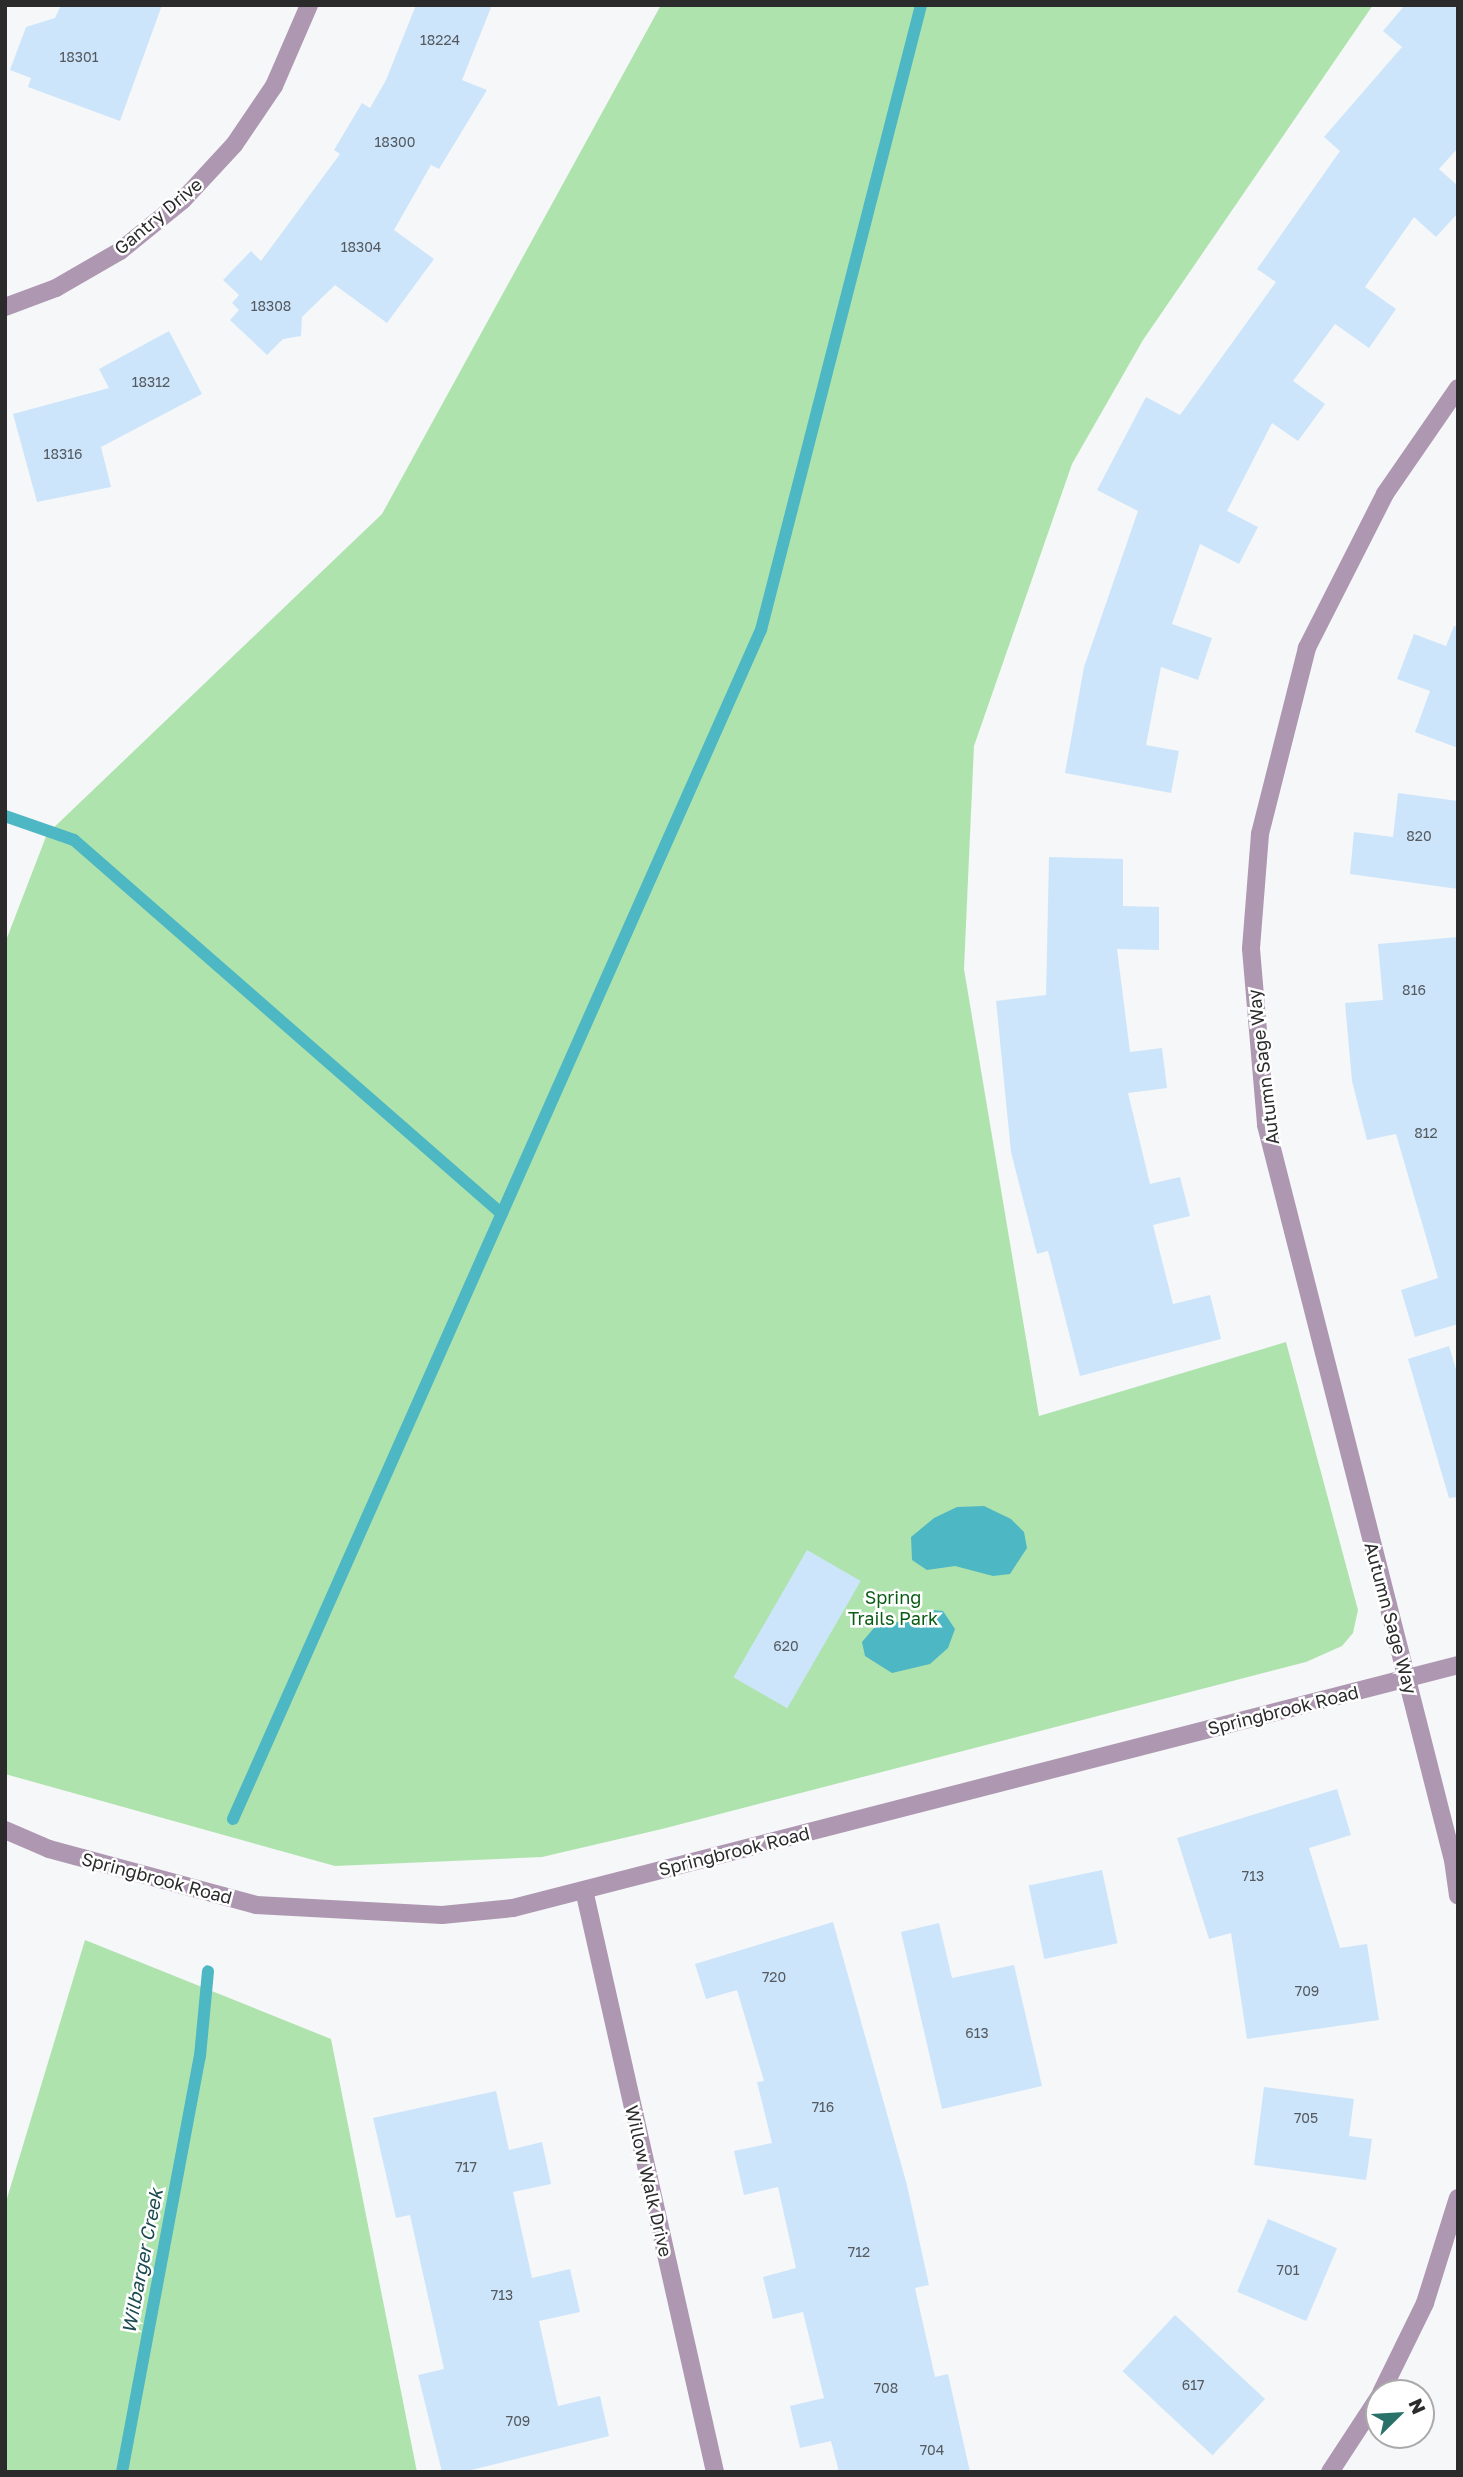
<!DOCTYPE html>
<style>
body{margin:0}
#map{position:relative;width:1463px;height:2477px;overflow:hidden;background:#f6f7f8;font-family:"Golos Text",sans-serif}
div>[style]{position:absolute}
.green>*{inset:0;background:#afe3ae}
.water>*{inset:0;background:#4db7c4}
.stream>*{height:12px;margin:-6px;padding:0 6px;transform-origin:6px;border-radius:6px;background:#4db7c4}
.building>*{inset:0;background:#cde5fb;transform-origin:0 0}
.street>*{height:18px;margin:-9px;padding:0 9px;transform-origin:9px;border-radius:9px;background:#ad97b1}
span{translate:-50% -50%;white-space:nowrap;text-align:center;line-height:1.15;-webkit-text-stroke:5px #fff;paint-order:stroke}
.number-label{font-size:14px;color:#545a5f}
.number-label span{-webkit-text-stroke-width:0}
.street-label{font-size:18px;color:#2b2b2b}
.park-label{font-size:18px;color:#0a5d15}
.water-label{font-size:19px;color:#1c4b51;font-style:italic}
.frame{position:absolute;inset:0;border:7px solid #2b2b2b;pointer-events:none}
.north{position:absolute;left:1365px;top:2379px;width:70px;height:70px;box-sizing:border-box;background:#fff;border:2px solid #aaa;border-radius:50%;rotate:66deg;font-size:19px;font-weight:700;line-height:28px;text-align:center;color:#2b2b2b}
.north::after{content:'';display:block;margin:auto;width:24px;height:32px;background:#2a7169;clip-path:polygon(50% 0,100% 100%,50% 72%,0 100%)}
</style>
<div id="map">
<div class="green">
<div style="clip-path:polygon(661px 5px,1373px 5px,1143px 340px,1072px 464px,974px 746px,964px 969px,1039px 1416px,1286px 1342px,1358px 1610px,1353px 1633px,1342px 1646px,1306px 1662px,662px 1829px,542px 1857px,335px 1866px,5px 1774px,5px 943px,47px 834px,382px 514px)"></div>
<div style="clip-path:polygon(85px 1940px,331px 2039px,417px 2472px,5px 2472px,5px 2205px)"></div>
</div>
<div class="water">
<div style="clip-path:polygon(984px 1506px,1011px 1519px,1024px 1532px,1027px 1548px,1010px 1574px,993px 1576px,955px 1566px,927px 1570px,912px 1560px,911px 1537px,934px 1518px,957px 1507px)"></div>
<div style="clip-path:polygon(932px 1610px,943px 1611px,955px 1629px,948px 1648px,930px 1664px,892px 1673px,865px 1656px,862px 1642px,879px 1622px,912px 1622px)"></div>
</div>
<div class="stream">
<div style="left:5px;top:816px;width:73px;rotate:19.2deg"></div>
<div style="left:74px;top:840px;width:568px;rotate:41.15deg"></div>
<div style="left:233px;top:1819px;width:1301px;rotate:-66.06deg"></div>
<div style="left:761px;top:630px;width:645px;rotate:-75.64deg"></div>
<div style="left:122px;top:2472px;width:423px;rotate:-79.4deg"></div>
<div style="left:200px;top:2056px;width:85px;rotate:-84.6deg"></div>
</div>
<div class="building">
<div style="clip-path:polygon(61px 5px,162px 5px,120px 121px,28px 87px,31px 78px,10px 70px,26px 27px,55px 18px)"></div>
<div style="clip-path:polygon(416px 5px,492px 5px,462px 80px,487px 90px,439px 169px,431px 165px,394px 230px,434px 259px,387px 323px,335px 285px,302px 317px,301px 336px,283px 339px,267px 355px,230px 320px,239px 310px,232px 303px,239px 295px,223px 280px,251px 251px,261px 261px,340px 154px,334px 150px,362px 103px,370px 108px,386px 80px)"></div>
<div style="clip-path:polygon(1405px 5px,1458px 5px,1458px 148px,1439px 169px,1458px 186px,1458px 213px,1436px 237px,1414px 217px,1365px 287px,1396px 309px,1369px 348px,1335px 324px,1293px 381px,1325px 404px,1298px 441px,1272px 423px,1227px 511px,1258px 527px,1239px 564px,1200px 544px,1172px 624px,1212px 638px,1198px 680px,1161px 667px,1146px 745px,1179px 751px,1171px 793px,1065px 773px,1084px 667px,1138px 511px,1097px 490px,1146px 397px,1180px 415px,1276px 282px,1257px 269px,1340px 151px,1324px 137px,1402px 47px,1383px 31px)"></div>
<div style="clip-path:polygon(169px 331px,202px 394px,101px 447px,111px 487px,37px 502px,13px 414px,109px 388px,99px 369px)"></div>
<div style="clip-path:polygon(1454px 626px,1458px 627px,1458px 748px,1415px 732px,1430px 691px,1397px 679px,1414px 634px,1446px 646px)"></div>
<div style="clip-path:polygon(1398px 793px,1458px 801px,1458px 889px,1350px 874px,1354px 832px,1393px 837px)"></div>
<div style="clip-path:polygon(1049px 857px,1123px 859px,1123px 906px,1159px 907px,1159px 950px,1117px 949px,1130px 1052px,1162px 1048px,1167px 1088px,1128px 1093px,1150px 1184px,1180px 1177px,1190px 1216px,1153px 1225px,1173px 1304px,1210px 1295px,1221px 1339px,1080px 1376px,1048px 1251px,1037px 1254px,1011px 1152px,996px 1001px,1046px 995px)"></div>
<div style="clip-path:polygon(1458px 937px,1458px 1324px,1415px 1337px,1401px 1290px,1438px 1278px,1396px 1134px,1367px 1140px,1352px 1081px,1345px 1003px,1383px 1000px,1378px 944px)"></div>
<div style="clip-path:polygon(1449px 1346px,1458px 1376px,1458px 1497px,1449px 1498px,1408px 1359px)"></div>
<div style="left:807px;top:1550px;width:62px;height:147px;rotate:30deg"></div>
<div style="clip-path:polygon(1337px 1789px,1351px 1835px,1309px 1848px,1340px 1948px,1367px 1944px,1379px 2020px,1247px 2039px,1231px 1933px,1209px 1939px,1177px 1838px)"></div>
<div style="left:1102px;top:1870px;width:75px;height:75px;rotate:78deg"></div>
<div style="clip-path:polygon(833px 1922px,907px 2185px,929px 2285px,915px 2288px,935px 2377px,948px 2374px,970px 2472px,839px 2472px,831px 2441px,800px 2448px,790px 2406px,824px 2398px,803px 2312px,773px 2319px,763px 2277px,796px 2268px,778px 2187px,744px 2195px,734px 2151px,772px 2143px,757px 2082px,764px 2081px,737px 1990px,706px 1999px,695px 1964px)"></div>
<div style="clip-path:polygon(939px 1923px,952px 1978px,1014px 1965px,1042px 2086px,942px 2109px,901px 1932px)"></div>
<div style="clip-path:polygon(1264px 2087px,1354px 2099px,1349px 2136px,1372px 2139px,1366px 2180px,1254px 2165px)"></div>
<div style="clip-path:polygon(496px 2091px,509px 2150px,542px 2142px,551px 2184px,513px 2192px,532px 2278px,570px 2269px,580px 2312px,539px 2321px,558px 2406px,600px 2396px,609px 2436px,463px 2472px,442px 2472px,418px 2375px,444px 2369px,410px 2215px,396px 2218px,373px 2118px)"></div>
<div style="left:1268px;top:2219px;width:75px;height:79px;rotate:23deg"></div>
<div style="left:1175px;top:2315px;width:123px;height:77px;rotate:43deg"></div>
</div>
<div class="street">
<div style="left:5px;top:307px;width:54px;rotate:-20.4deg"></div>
<div style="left:56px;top:288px;width:74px;rotate:-30deg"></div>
<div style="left:120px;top:251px;width:81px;rotate:-39deg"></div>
<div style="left:183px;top:200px;width:75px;rotate:-47.2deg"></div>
<div style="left:234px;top:145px;width:71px;rotate:-55.9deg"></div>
<div style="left:274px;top:86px;width:88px;rotate:-66.6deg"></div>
<div style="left:1458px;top:388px;width:129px;rotate:124.6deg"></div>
<div style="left:1385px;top:494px;width:173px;rotate:116.9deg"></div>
<div style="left:1307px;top:648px;width:192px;rotate:104.2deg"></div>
<div style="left:1260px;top:834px;width:115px;rotate:94.5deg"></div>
<div style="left:1251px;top:949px;width:177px;rotate:85.1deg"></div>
<div style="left:1266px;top:1125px;width:758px;rotate:75.73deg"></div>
<div style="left:1453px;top:1860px;width:36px;rotate:82deg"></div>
<div style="left:5px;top:1830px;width:48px;rotate:23.4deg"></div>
<div style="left:49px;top:1849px;width:214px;rotate:15.1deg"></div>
<div style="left:256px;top:1905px;width:186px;rotate:3.1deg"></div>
<div style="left:442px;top:1915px;width:71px;rotate:-5.6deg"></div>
<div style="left:513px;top:1908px;width:976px;rotate:-14.42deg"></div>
<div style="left:584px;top:1890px;width:597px;rotate:77.31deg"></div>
<div style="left:1381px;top:2393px;width:100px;rotate:-63.9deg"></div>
<div style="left:1425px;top:2303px;width:110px;rotate:-72.6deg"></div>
<div style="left:1330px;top:2472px;width:90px;rotate:-56.8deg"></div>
</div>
<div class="number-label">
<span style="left:440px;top:40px">18224</span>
<span style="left:79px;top:57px">18301</span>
<span style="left:395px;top:142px">18300</span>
<span style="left:361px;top:247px">18304</span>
<span style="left:271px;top:306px">18308</span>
<span style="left:151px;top:382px">18312</span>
<span style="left:63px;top:454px">18316</span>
<span style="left:1419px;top:836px">820</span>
<span style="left:1414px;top:990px">816</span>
<span style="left:1426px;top:1133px">812</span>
<span style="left:786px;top:1646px">620</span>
<span style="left:1253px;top:1876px">713</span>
<span style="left:774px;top:1977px">720</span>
<span style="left:1307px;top:1991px">709</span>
<span style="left:977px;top:2033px">613</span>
<span style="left:823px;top:2107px">716</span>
<span style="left:1306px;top:2118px">705</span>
<span style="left:466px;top:2167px">717</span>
<span style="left:859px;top:2252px">712</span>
<span style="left:1288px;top:2270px">701</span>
<span style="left:502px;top:2295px">713</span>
<span style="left:1193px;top:2385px">617</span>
<span style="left:886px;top:2388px">708</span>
<span style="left:518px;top:2421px">709</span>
<span style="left:932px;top:2450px">704</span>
</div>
<div class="street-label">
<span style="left:158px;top:216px;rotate:-40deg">Gantry Drive</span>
<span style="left:1263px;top:1067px;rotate:-97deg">Autumn Sage Way</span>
<span style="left:1391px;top:1618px;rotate:75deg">Autumn Sage Way</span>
<span style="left:1283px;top:1710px;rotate:-14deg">Springbrook Road</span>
<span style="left:734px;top:1851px;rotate:-14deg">Springbrook Road</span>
<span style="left:157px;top:1878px;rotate:15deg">Springbrook Road</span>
<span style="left:649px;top:2181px;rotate:77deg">Willow Walk Drive</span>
</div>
<div class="park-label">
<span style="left:893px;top:1608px">Spring<br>Trails Park</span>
</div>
<div class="water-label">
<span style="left:142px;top:2261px;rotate:-79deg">Wilbarger Creek</span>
</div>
<div class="frame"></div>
<div class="north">N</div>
</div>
